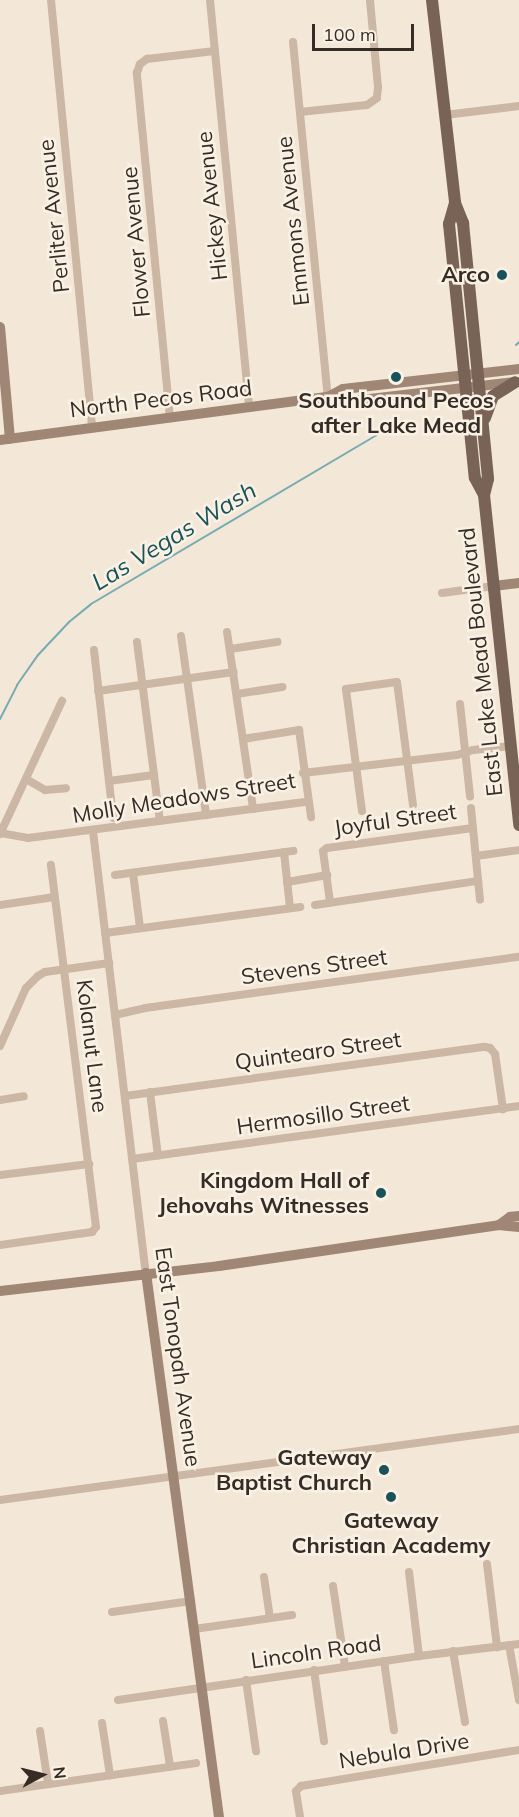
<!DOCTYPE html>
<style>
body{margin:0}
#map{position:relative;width:519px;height:1817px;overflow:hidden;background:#f3e7d8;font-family:Mulish,sans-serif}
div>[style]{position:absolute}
.stream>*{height:2px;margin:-1px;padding:0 1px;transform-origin:1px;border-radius:1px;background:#76acb1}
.street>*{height:8px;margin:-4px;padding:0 4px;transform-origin:4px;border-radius:4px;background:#cbb7a4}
.secondary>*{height:10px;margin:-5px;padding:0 5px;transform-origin:5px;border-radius:5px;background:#9f8675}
.primary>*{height:12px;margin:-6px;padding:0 6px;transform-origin:6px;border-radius:6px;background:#796356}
.dots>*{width:16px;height:16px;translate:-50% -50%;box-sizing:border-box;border:3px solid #faf1e5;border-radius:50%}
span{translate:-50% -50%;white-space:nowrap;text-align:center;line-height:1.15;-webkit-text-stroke:5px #faf1e5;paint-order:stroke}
.street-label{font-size:22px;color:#362c26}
.poi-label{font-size:22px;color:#362c26;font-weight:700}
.right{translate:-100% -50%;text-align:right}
.water-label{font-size:24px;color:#195359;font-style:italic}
.north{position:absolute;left:12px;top:1745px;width:60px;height:60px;-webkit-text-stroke:4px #faf1e5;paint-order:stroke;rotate:83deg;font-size:16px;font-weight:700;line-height:24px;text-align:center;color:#362c26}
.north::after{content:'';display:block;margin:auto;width:21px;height:27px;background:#362c26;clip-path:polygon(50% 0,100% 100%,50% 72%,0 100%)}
.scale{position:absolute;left:312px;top:24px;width:102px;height:27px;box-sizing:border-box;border:3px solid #362c26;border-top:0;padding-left:8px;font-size:18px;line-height:21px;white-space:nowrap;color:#362c26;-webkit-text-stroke:4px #faf1e5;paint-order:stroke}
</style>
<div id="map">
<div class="stream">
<div style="left:516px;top:345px;width:4px;rotate:-45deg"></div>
<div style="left:0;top:719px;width:38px;rotate:-63deg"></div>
<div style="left:17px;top:685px;width:37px;rotate:-55deg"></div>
<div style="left:38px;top:655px;width:45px;rotate:-46.8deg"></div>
<div style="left:69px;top:622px;width:28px;rotate:-39deg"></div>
<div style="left:91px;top:604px;width:361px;rotate:-30.6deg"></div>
</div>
<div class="street">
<div style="left:51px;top:0;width:430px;rotate:84.5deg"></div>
<div style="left:210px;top:0;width:410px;rotate:84.5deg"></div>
<div style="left:293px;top:42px;width:357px;rotate:84.4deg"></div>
<div style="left:300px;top:112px;width:67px;rotate:-6deg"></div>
<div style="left:367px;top:105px;width:12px;rotate:-35deg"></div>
<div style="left:377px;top:98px;width:11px;rotate:-85deg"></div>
<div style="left:378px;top:87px;width:87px;rotate:-95.3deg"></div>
<div style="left:445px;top:115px;width:75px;rotate:-6.9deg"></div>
<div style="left:170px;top:418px;width:347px;rotate:-95.5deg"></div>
<div style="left:137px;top:73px;width:9px;rotate:-72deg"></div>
<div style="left:140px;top:64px;width:9px;rotate:-36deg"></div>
<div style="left:147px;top:59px;width:68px;rotate:-6.7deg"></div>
<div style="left:442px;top:593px;width:52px;rotate:-7.7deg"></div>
<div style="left:227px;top:632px;width:179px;rotate:81.6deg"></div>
<div style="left:181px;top:636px;width:181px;rotate:82deg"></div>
<div style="left:137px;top:642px;width:180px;rotate:82.7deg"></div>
<div style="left:230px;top:649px;width:48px;rotate:-8.5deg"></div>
<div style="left:94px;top:650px;width:169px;rotate:83.5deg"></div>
<div style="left:98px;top:691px;width:137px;rotate:-8deg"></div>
<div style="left:237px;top:694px;width:46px;rotate:-8.8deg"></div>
<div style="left:460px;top:704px;width:93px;rotate:83.8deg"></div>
<div style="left:243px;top:739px;width:57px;rotate:-9.1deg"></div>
<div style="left:299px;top:730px;width:88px;rotate:82.1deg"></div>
<div style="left:303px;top:773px;width:155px;rotate:-6.7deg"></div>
<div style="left:457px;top:755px;width:17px;rotate:-17deg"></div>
<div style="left:473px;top:750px;width:38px;rotate:-6deg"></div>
<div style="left:26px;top:779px;width:22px;rotate:30deg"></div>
<div style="left:45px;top:790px;width:21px;rotate:-5deg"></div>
<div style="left:109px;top:781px;width:45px;rotate:-7.6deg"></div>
<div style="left:471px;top:808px;width:92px;rotate:84.4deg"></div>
<div style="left:362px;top:811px;width:123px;rotate:-97.5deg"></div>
<div style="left:346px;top:689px;width:51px;rotate:-7.8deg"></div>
<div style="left:397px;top:682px;width:124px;rotate:82.6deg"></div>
<div style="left:93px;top:831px;width:445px;rotate:83.2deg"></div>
<div style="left:0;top:833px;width:28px;rotate:10deg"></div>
<div style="left:28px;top:838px;width:281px;rotate:-7.4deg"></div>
<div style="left:0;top:834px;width:147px;rotate:-65deg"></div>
<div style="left:284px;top:852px;width:56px;rotate:83.9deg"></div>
<div style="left:476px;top:856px;width:43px;rotate:-7.9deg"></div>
<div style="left:133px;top:873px;width:55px;rotate:82.7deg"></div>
<div style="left:115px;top:875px;width:180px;rotate:-7.7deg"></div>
<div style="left:287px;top:882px;width:41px;rotate:-9.9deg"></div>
<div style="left:330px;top:902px;width:51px;rotate:-97.8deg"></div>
<div style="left:323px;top:851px;width:5px;rotate:-37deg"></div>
<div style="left:327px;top:848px;width:147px;rotate:-7.8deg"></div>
<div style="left:0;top:905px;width:55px;rotate:-8.4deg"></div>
<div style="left:315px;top:905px;width:165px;rotate:-8.4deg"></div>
<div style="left:105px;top:933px;width:197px;rotate:-7.6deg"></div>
<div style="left:115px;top:1015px;width:31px;rotate:-13deg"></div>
<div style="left:145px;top:1008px;width:377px;rotate:-7.8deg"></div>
<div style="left:0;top:1046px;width:64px;rotate:-65.9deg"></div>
<div style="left:26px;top:988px;width:17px;rotate:-45deg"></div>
<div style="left:38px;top:976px;width:8px;rotate:-30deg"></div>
<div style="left:45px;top:972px;width:65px;rotate:-8deg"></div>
<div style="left:150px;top:1092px;width:64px;rotate:82.9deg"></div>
<div style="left:125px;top:1096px;width:363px;rotate:-7.8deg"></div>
<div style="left:485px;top:1047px;width:5px;rotate:11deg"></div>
<div style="left:490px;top:1048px;width:8px;rotate:50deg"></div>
<div style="left:495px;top:1054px;width:56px;rotate:81.7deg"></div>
<div style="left:0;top:1100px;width:24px;rotate:-9deg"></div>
<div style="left:132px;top:1159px;width:391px;rotate:-7.8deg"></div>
<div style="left:0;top:1175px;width:90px;rotate:-7deg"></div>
<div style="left:0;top:1245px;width:93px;rotate:-8deg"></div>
<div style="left:92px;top:1232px;width:6px;rotate:-51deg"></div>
<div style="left:96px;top:1227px;width:365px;rotate:-97.1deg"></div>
<div style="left:0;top:1500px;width:524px;rotate:-7.79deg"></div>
<div style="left:487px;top:1564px;width:84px;rotate:83.1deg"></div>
<div style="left:409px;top:1572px;width:85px;rotate:83.2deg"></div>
<div style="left:264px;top:1577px;width:41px;rotate:81.7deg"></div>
<div style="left:333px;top:1586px;width:81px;rotate:81.5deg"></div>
<div style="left:112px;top:1612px;width:80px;rotate:-7.9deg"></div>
<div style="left:194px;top:1629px;width:99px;rotate:-8.1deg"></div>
<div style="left:509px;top:1645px;width:56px;rotate:79.7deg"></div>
<div style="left:453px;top:1651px;width:72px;rotate:80.4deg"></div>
<div style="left:384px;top:1661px;width:70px;rotate:81.8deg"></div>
<div style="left:314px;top:1670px;width:72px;rotate:82deg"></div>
<div style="left:246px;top:1680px;width:72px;rotate:82deg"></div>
<div style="left:118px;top:1700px;width:304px;rotate:-8.3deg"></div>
<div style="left:419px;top:1656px;width:101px;rotate:-6.8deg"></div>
<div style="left:163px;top:1721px;width:46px;rotate:81.2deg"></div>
<div style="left:102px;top:1723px;width:53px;rotate:81.3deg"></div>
<div style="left:40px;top:1731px;width:53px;rotate:81.3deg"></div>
<div style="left:0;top:1791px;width:198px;rotate:-8.1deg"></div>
<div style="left:300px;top:1817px;width:26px;rotate:-99deg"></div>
<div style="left:296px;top:1791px;width:7px;rotate:-45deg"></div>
<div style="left:301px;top:1786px;width:221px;rotate:-9.4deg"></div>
</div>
<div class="secondary">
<div style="left:0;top:327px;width:112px;rotate:84.9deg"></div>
<div style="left:328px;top:397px;width:17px;rotate:17deg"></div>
<div style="left:344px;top:402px;width:172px;rotate:-6.7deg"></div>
<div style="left:0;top:440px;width:331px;rotate:-7.5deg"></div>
<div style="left:328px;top:397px;width:17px;rotate:-28deg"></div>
<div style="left:343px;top:389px;width:177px;rotate:-6.5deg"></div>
<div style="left:494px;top:586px;width:25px;rotate:-7deg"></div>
<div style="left:499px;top:1225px;width:14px;rotate:-36deg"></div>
<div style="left:510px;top:1217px;width:9px;rotate:-6deg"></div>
<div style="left:146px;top:1273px;width:549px;rotate:82.36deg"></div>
<div style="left:0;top:1291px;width:220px;rotate:-6.5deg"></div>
<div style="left:219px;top:1266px;width:283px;rotate:-8.3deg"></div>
<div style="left:499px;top:1225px;width:20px;rotate:6deg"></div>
</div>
<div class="primary">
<div style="left:432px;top:0;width:204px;rotate:83.5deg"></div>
<div style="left:455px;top:203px;width:22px;rotate:68deg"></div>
<div style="left:463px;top:223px;width:257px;rotate:84.4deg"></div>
<div style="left:488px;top:479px;width:16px;rotate:104deg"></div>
<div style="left:484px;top:495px;width:332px;rotate:83.9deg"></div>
<div style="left:455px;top:203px;width:22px;rotate:106deg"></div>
<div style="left:449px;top:224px;width:255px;rotate:84.2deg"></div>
<div style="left:475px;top:478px;width:19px;rotate:62deg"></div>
<div style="left:485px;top:418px;width:23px;rotate:-70deg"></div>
<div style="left:493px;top:396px;width:26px;rotate:-32deg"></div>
</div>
<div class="dots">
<div style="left:502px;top:275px;background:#195359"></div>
<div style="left:396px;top:377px;background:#195359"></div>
<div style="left:381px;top:1193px;background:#195359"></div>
<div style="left:384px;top:1470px;background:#195359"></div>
<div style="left:391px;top:1497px;background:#195359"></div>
</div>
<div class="street-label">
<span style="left:212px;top:206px;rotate:-96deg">Hickey Avenue</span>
<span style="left:54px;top:216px;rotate:-96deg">Perliter Avenue</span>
<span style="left:293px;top:221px;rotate:-96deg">Emmons Avenue</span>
<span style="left:136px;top:242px;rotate:-95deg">Flower Avenue</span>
<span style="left:161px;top:399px;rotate:-7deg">North Pecos Road</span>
<span style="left:481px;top:662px;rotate:-96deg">East Lake Mead Boulevard</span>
<span style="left:184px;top:798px;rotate:-9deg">Molly Meadows Street</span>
<span style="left:395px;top:820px;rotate:-8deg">Joyful Street</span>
<span style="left:314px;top:967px;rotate:-8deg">Stevens Street</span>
<span style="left:92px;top:1046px;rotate:83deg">Kolanut Lane</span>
<span style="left:318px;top:1051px;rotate:-8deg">Quintearo Street</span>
<span style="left:323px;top:1115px;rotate:-8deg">Hermosillo Street</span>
<span style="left:178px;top:1357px;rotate:82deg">East Tonopah Avenue</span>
<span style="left:316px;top:1652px;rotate:-8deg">Lincoln Road</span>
<span style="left:404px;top:1751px;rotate:-9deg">Nebula Drive</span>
</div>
<div class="poi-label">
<span class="right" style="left:490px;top:275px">Arco</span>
<span style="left:396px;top:413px">Southbound Pecos<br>after Lake Mead</span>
<span class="right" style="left:369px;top:1193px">Kingdom Hall of<br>Jehovahs Witnesses</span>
<span class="right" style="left:372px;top:1470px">Gateway<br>Baptist Church</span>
<span style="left:391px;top:1533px">Gateway<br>Christian Academy</span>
</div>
<div class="water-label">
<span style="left:174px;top:536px;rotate:-31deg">Las Vegas Wash</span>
</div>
<div class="north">N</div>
<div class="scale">100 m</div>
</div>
